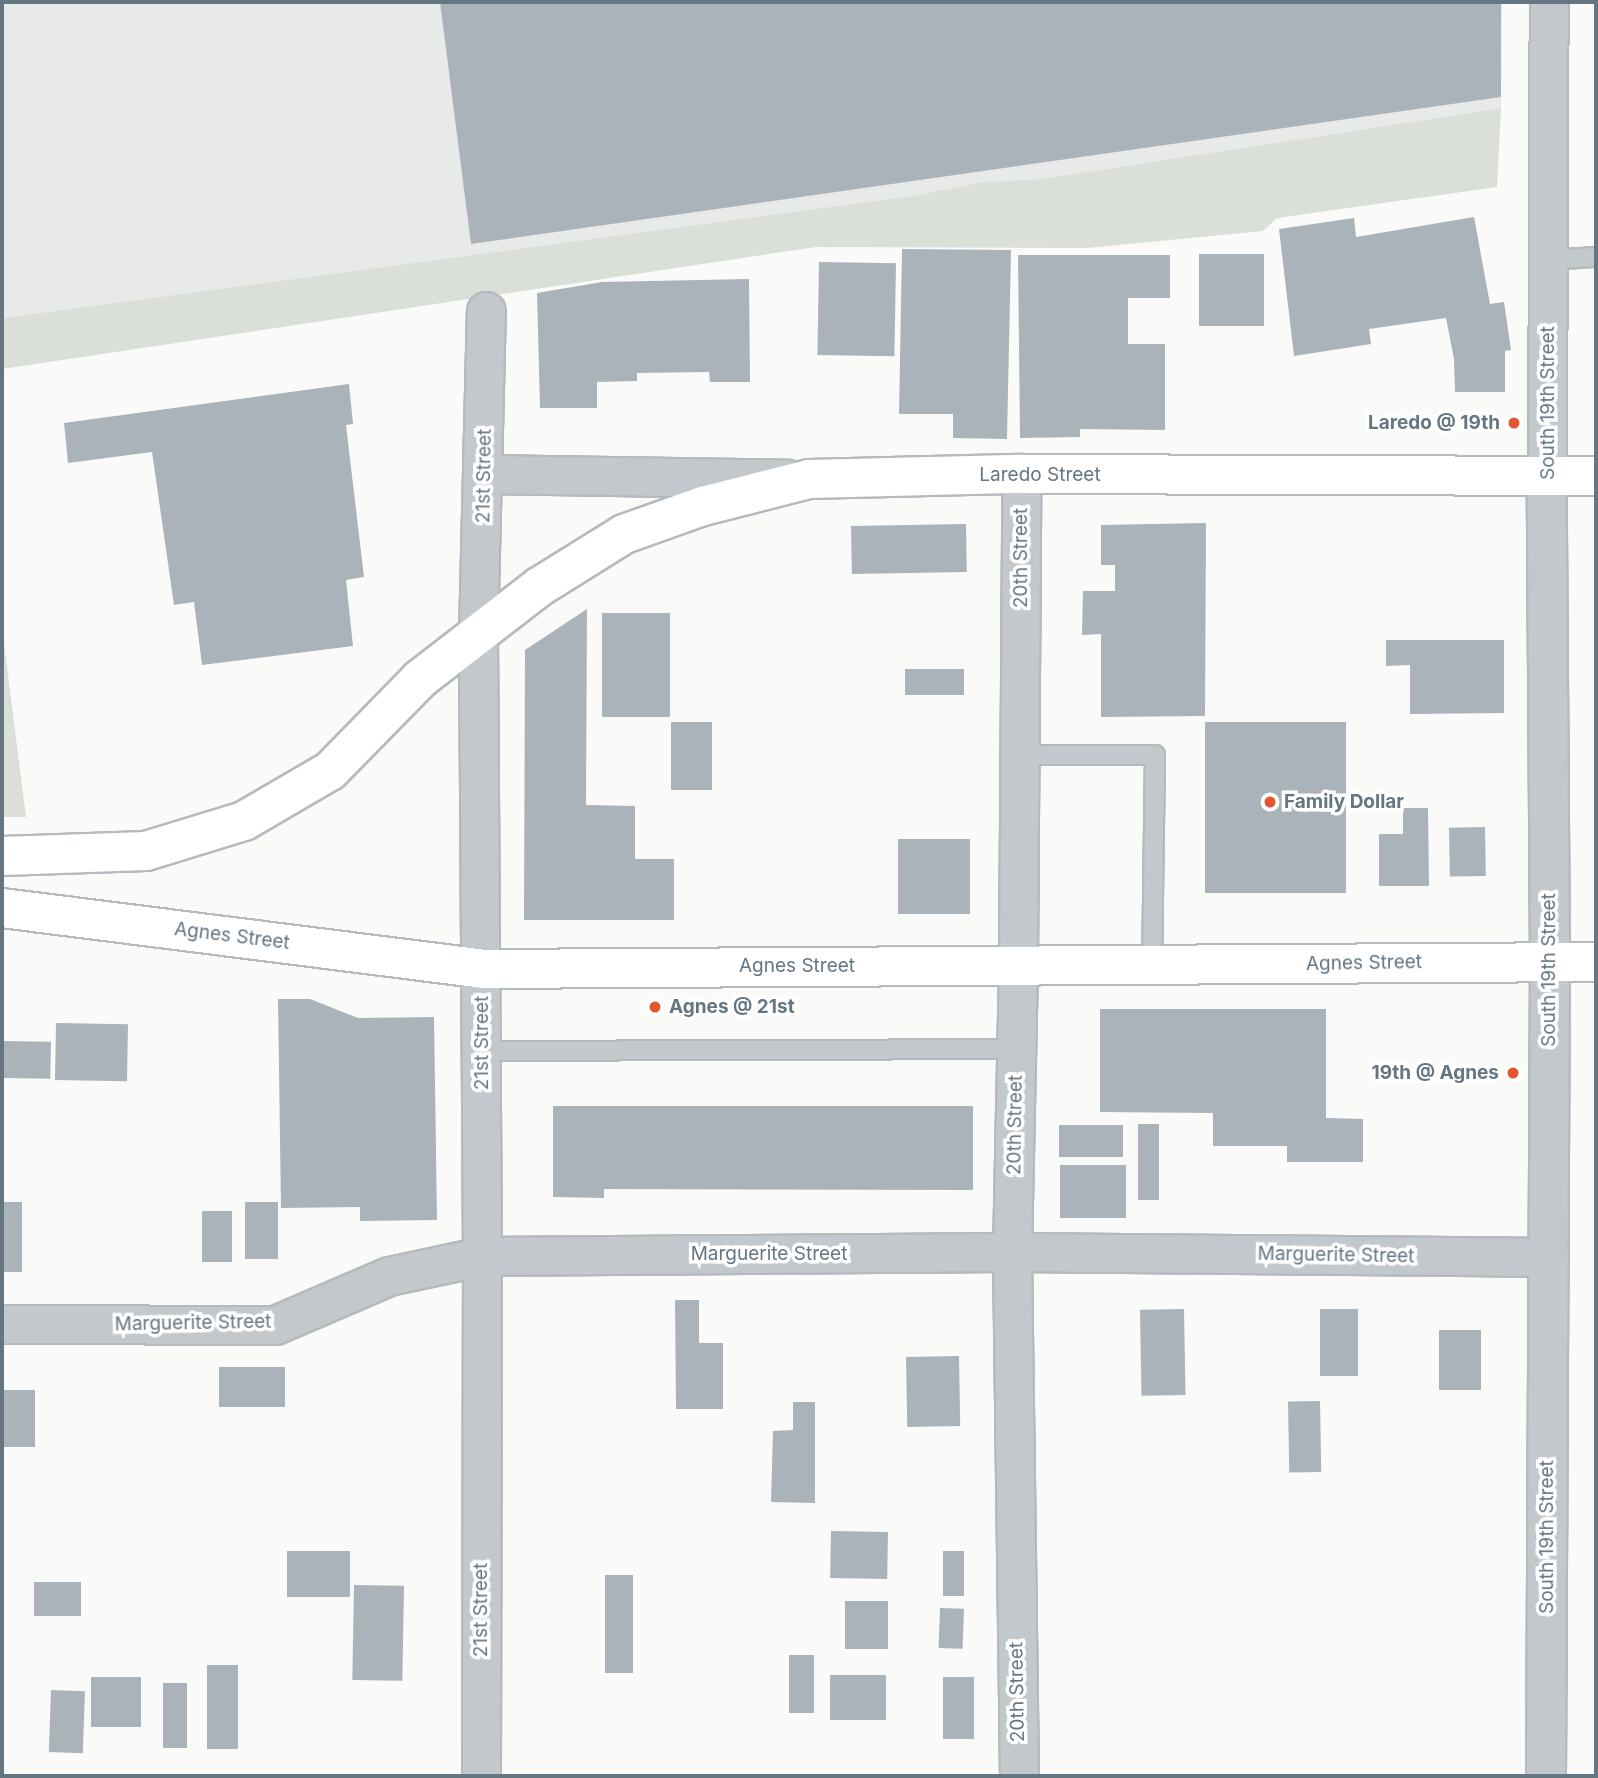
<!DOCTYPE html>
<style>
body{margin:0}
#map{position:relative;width:1598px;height:1778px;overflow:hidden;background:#fafaf8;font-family:Inter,sans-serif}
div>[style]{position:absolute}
.built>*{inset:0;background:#e8e9e9}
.green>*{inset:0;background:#dadfd7}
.building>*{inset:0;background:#aab3b9;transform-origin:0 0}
.roads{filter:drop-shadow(2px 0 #b5babe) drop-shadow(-2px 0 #b5babe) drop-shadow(0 2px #b5babe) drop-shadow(0 -2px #b5babe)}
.service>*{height:18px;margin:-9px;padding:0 9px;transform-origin:9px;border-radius:9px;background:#c3c8cc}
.minor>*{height:37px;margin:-18.5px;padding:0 18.5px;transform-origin:18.5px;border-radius:18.5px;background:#c3c8cc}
.tertiary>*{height:38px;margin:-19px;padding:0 19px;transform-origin:19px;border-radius:19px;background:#c3c8cc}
.primary>*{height:38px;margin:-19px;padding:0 19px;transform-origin:19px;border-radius:19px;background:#fff}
.dots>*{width:19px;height:19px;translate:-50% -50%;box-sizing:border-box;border:4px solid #fff;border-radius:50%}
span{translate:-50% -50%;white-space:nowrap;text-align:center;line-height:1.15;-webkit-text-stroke:7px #fff;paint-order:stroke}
.street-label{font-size:19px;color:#657683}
.poi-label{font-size:19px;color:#657683;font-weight:700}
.right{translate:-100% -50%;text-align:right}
.left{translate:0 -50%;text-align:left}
.frame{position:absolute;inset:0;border:4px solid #657683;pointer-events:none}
</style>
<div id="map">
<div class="built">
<div style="clip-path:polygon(2px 2px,1502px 2px,1501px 108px,1041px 179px,983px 182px,912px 196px,2px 318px)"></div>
</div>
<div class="green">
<div style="clip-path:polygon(1501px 108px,1497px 187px,1277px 218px,1263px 231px,1087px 248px,816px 247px,2px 369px,2px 318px,912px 196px,983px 182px,1041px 179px)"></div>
<div style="clip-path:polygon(2px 627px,26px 817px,2px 817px)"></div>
</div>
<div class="building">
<div style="clip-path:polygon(440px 2px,1501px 2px,1501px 97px,471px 244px)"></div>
<div style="clip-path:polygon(1474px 217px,1490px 304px,1504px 302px,1511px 350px,1505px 351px,1505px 392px,1455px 392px,1454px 359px,1446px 318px,1369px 329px,1371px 344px,1294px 356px,1279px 229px,1354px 218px,1356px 237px)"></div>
<div style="clip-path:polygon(902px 249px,1011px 250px,1007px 439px,953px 438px,953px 414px,899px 414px)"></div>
<div style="left:1199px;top:254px;width:65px;height:72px"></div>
<div style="clip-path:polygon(1018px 255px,1170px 255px,1170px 298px,1128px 298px,1128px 344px,1165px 344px,1165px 430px,1080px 429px,1080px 437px,1020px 438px)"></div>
<div style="left:819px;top:262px;width:77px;height:93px;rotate:1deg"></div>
<div style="clip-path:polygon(749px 279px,750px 382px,710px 382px,709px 372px,637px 373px,637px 381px,597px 382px,597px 408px,540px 408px,537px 293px,602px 282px)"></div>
<div style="clip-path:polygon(349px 384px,353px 424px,346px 425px,364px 577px,346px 580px,353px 646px,202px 665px,194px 602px,174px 605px,152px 452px,68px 463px,64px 423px)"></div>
<div style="clip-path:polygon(1206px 523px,1205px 716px,1101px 717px,1101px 634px,1082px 635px,1083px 591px,1115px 591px,1115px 565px,1101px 565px,1101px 525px)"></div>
<div style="left:966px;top:524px;width:48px;height:115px;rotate:89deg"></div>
<div style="clip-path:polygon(587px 609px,586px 805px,635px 806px,635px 859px,674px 859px,674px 920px,524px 920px,525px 650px)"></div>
<div style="left:602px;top:613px;width:68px;height:104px"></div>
<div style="clip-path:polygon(1386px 640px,1504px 640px,1504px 713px,1410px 714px,1410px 665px,1386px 666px)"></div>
<div style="left:905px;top:669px;width:59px;height:26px"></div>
<div style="left:671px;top:722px;width:41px;height:68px"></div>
<div style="left:1346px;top:722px;width:171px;height:141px;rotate:90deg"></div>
<div style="clip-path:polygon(1403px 808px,1428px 808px,1429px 886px,1379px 886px,1379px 834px,1403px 834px)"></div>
<div style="left:1485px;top:827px;width:49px;height:36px;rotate:89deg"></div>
<div style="left:898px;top:839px;width:72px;height:75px"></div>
<div style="clip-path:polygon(278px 999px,310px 999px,358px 1018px,434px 1017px,437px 1220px,360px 1221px,360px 1207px,281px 1208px)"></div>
<div style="clip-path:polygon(1100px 1009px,1326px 1009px,1326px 1118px,1363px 1119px,1363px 1162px,1287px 1162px,1287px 1146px,1213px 1146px,1213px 1113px,1100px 1112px)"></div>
<div style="left:56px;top:1023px;width:72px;height:57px;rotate:1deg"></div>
<div style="left:2px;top:1041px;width:49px;height:37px;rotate:1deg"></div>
<div style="clip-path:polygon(553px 1106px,973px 1106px,973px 1190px,604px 1189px,604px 1198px,553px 1197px)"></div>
<div style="left:1138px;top:1124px;width:21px;height:76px"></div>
<div style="left:1059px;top:1125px;width:64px;height:32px"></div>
<div style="left:1060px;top:1165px;width:66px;height:53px"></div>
<div style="left:2px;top:1202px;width:20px;height:70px"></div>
<div style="left:245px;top:1202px;width:33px;height:57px"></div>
<div style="left:202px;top:1211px;width:30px;height:51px"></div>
<div style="clip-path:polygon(675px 1300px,699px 1300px,699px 1343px,723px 1343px,723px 1409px,676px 1409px)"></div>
<div style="left:1184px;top:1309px;width:86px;height:44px;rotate:89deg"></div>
<div style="left:1358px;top:1309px;width:67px;height:38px;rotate:90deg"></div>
<div style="left:1481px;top:1330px;width:60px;height:42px;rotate:90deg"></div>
<div style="left:959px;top:1356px;width:70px;height:53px;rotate:89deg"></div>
<div style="left:219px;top:1367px;width:66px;height:40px"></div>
<div style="left:2px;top:1390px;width:33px;height:57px"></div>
<div style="left:1320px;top:1401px;width:71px;height:32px;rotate:89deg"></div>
<div style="clip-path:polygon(793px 1402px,815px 1402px,815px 1503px,771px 1502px,773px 1431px,793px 1430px)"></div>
<div style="left:831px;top:1531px;width:57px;height:47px;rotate:1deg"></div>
<div style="left:287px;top:1551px;width:63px;height:46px"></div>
<div style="left:943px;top:1551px;width:21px;height:45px"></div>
<div style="left:605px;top:1575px;width:28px;height:98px"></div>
<div style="left:34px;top:1582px;width:47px;height:34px"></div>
<div style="left:354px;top:1585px;width:50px;height:95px;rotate:1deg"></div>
<div style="left:845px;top:1601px;width:43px;height:48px"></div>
<div style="left:940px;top:1608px;width:24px;height:40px;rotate:2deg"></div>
<div style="left:789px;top:1655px;width:25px;height:58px"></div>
<div style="left:207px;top:1665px;width:31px;height:84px"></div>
<div style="left:830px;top:1675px;width:56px;height:45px"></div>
<div style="left:91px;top:1677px;width:50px;height:50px"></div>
<div style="left:943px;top:1677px;width:31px;height:62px"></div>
<div style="left:163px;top:1683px;width:24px;height:65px"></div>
<div style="left:51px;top:1690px;width:34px;height:62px;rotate:2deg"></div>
</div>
<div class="roads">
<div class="service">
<div style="left:1549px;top:260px;width:47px;rotate:-3.7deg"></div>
<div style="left:1020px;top:755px;width:135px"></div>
<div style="left:1155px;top:755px;width:210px;rotate:90.8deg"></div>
<div style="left:482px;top:1051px;width:534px;rotate:-0.21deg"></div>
</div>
<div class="minor">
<div style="left:485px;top:474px;width:302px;rotate:0.9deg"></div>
<div style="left:1547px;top:477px;width:475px;rotate:-89.8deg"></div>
<div style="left:2px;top:1324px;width:273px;rotate:0.2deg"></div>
<div style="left:275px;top:1325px;width:124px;rotate:-23.3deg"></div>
<div style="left:389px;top:1276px;width:95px;rotate:-12.1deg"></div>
<div style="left:482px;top:1256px;width:530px;rotate:-0.43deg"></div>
<div style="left:1012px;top:1252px;width:537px;rotate:0.53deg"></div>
<div style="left:481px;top:1776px;width:520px;rotate:-89.89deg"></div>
<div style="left:482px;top:1256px;width:622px;rotate:-90.37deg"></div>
<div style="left:478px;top:634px;width:323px;rotate:-88.6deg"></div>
<div style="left:1019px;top:1776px;width:524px;rotate:-90.77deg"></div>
<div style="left:1012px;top:1252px;width:287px;rotate:-88.8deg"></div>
<div style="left:1018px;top:965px;width:491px;rotate:-89.6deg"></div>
</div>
<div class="tertiary">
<div style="left:1546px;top:1776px;width:815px;rotate:-89.72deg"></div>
<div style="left:1550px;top:961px;width:484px;rotate:-90.4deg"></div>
</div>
<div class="primary">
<div style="left:2px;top:856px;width:144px;rotate:-2deg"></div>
<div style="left:146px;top:851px;width:102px;rotate:-17deg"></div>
<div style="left:244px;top:821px;width:99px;rotate:-30.2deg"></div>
<div style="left:330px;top:771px;width:129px;rotate:-45.6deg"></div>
<div style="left:420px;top:679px;width:150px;rotate:-37.7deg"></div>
<div style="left:539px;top:587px;width:100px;rotate:-31.9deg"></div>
<div style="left:624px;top:534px;width:84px;rotate:-19.5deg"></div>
<div style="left:703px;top:506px;width:109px;rotate:-14.3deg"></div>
<div style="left:809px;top:479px;width:212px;rotate:-1.4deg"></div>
<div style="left:1021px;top:474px;width:575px;rotate:0.2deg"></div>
<div style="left:2px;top:908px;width:484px;rotate:7.2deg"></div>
<div style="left:482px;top:969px;width:1114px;rotate:-0.36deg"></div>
</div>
</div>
<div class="dots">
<div style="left:1514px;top:423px;background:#e4572e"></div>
<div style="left:1270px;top:802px;background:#e4572e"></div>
<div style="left:655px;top:1007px;background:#e4572e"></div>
<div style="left:1513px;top:1073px;background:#e4572e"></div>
</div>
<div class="street-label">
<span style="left:1548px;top:403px;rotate:-90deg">South 19th Street</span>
<span style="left:1040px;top:475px">Laredo Street</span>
<span style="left:484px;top:476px;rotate:-89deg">21st Street</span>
<span style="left:1021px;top:558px;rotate:-90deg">20th Street</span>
<span style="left:232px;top:936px;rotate:7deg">Agnes Street</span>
<span style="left:1364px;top:963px;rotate:-1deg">Agnes Street</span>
<span style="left:797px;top:966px">Agnes Street</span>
<span style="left:1549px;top:970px;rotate:-90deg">South 19th Street</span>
<span style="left:482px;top:1043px;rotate:-90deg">21st Street</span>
<span style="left:1015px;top:1125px;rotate:-89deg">20th Street</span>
<span style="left:769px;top:1254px">Marguerite Street</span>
<span style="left:1336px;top:1255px;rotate:1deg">Marguerite Street</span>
<span style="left:193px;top:1323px;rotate:-1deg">Marguerite Street</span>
<span style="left:1547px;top:1537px;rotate:-90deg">South 19th Street</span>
<span style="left:481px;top:1610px;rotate:-90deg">21st Street</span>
<span style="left:1017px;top:1692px;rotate:-91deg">20th Street</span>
</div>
<div class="poi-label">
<span class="right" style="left:1500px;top:423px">Laredo @ 19th</span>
<span class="left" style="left:1284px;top:802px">Family Dollar</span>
<span class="left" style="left:669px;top:1007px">Agnes @ 21st</span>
<span class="right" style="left:1499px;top:1073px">19th @ Agnes</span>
</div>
<div class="frame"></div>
</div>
